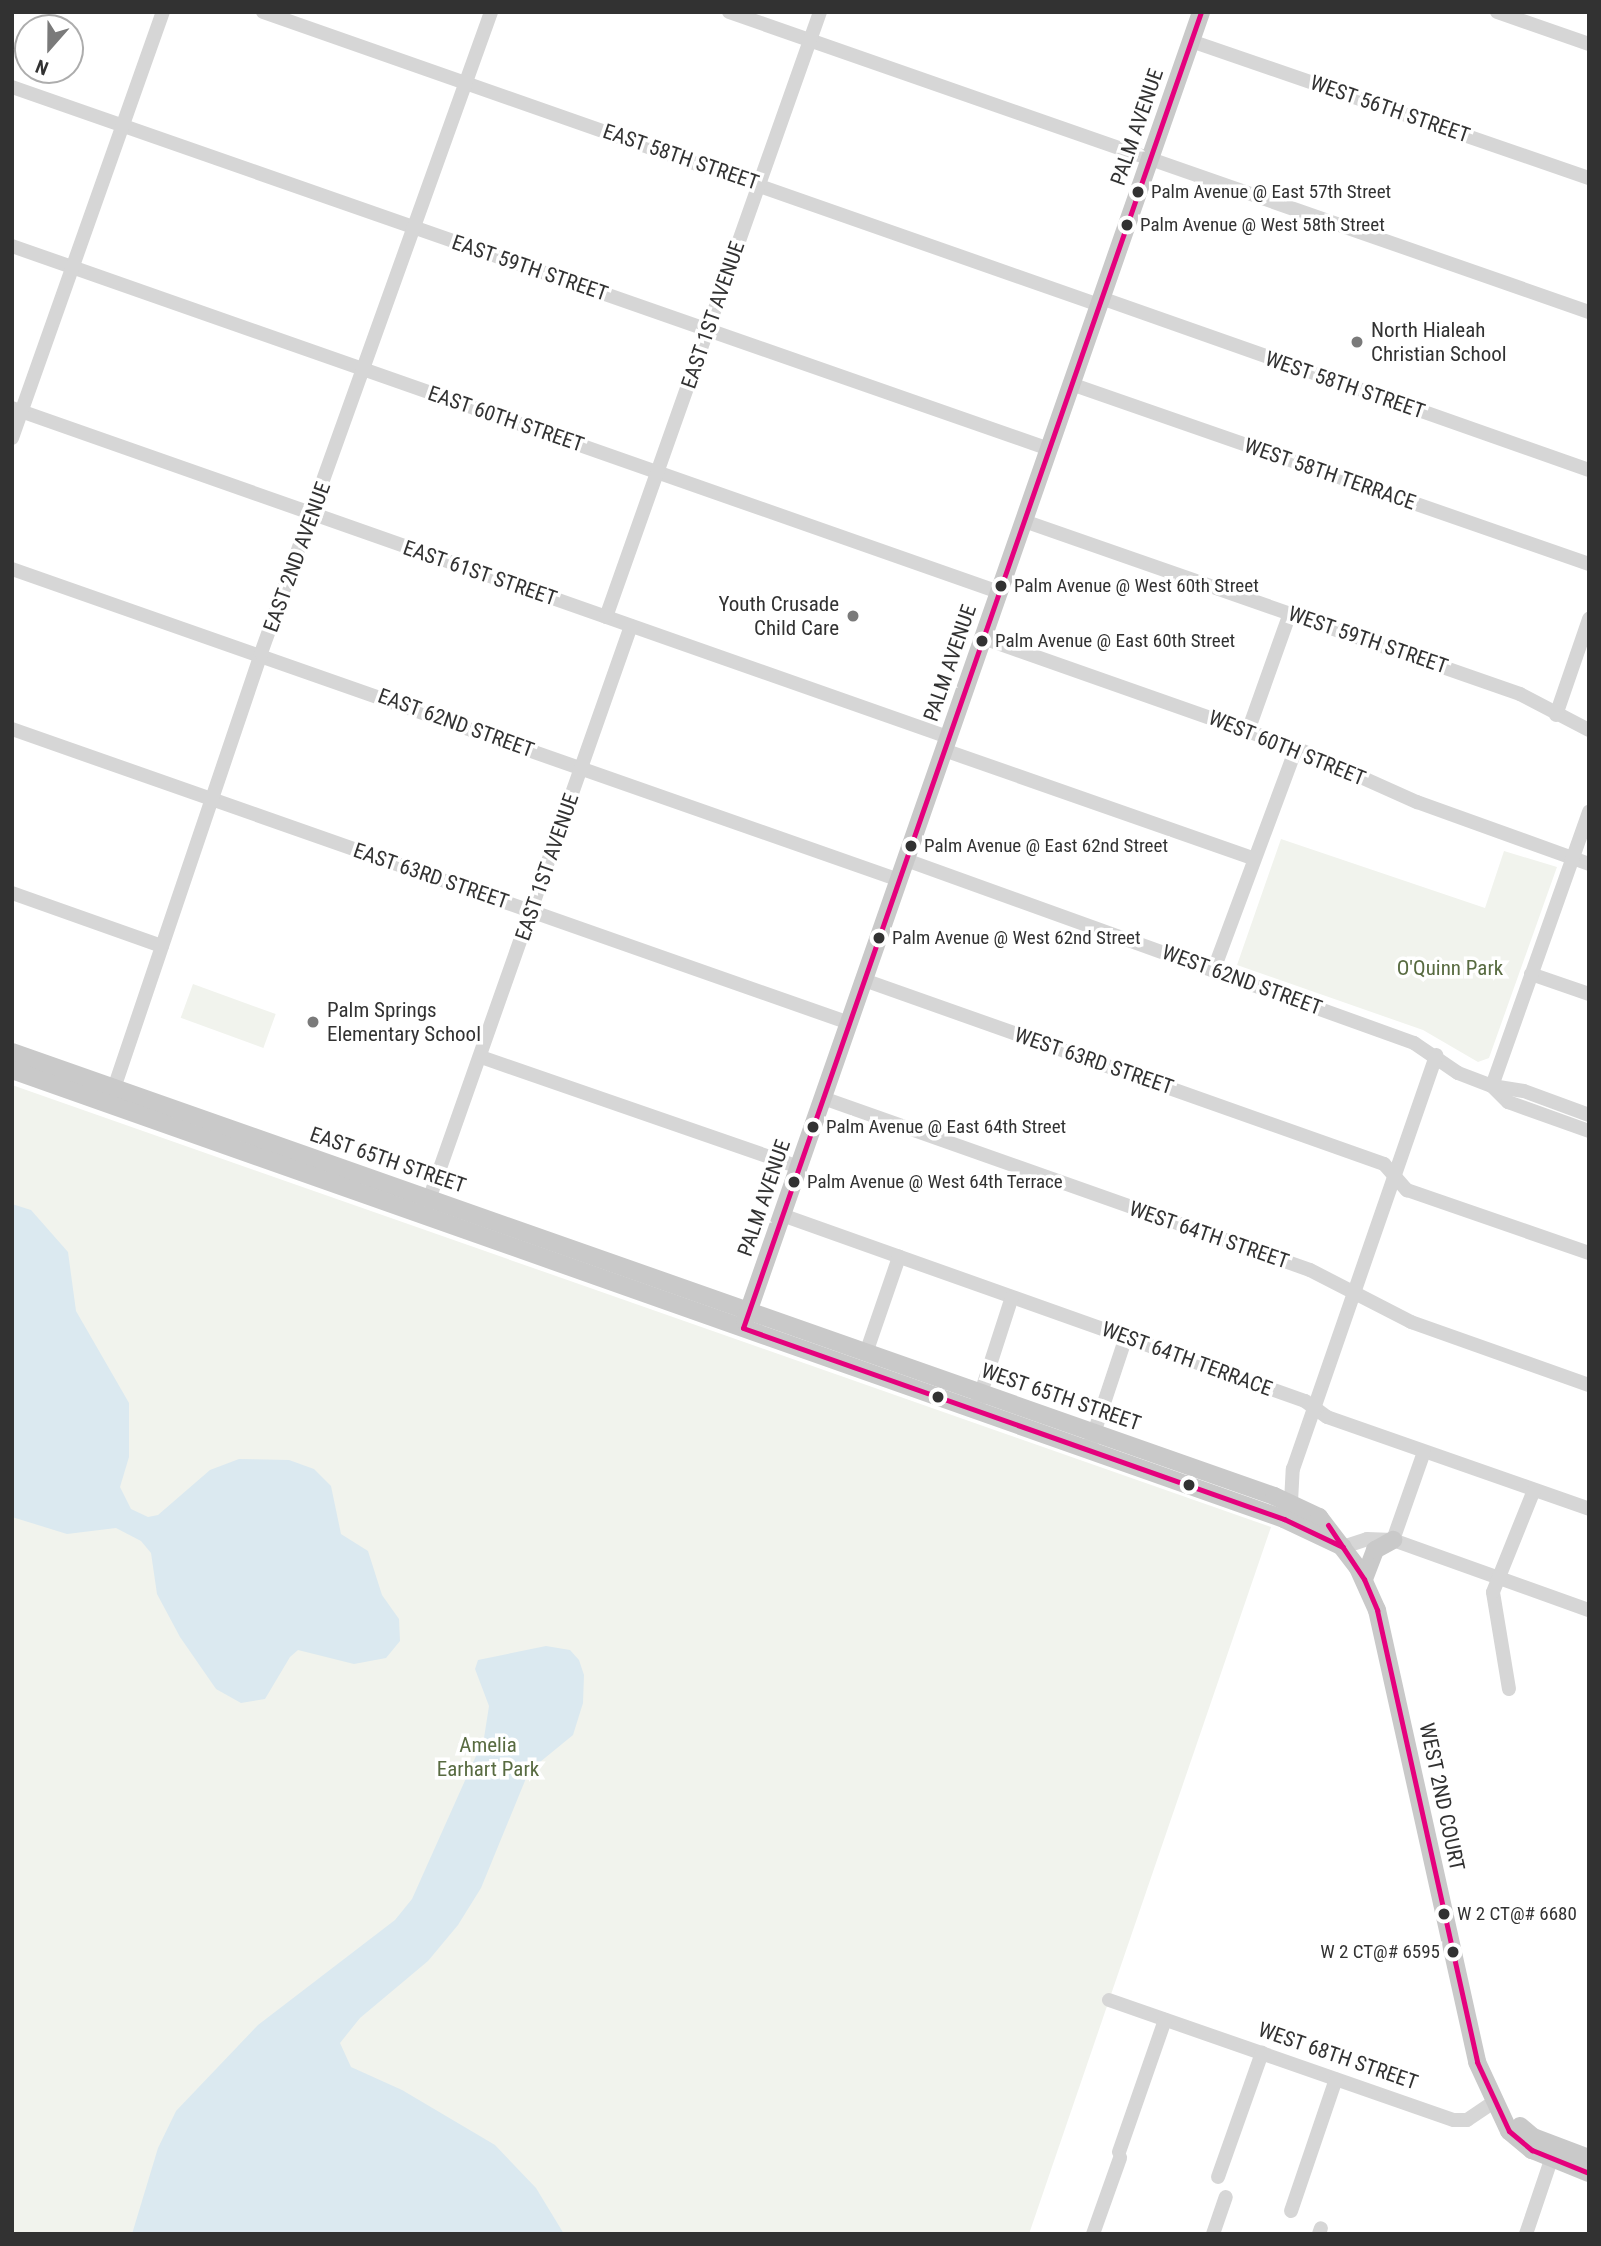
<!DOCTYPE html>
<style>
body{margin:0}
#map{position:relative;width:1601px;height:2246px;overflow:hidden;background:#fff;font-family:"Roboto Condensed",sans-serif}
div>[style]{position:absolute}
.green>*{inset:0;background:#f1f3ed;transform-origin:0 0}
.water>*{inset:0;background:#dbe9f0}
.minor>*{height:14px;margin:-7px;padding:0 7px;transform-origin:7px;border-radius:7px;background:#d6d6d6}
.major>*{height:18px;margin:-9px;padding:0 9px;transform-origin:9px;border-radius:9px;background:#c9c9c9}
.bus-1>*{height:5px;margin:-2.5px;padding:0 2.5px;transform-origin:2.5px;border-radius:2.5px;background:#e5007d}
.dots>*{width:19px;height:19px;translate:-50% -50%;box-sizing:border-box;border:4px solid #fff;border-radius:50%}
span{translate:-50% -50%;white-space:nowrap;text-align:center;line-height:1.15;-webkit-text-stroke:7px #fff;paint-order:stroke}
.bus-label{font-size:19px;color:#323232}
.left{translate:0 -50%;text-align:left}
.right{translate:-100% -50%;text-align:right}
.street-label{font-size:21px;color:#323232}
.poi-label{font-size:21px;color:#323232}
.park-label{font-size:21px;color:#586b41}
.frame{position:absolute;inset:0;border:14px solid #323232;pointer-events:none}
.north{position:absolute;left:14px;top:14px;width:70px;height:70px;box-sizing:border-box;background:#fff;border:2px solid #adadad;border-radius:50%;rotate:201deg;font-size:19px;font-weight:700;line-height:28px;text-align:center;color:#323232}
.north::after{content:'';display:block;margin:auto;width:24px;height:32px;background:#7a7a7a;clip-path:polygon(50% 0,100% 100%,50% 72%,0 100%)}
</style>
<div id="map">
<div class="green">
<div style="clip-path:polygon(1281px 839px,1485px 908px,1504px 851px,1557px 867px,1489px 1058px,1478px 1062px,1423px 1030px,1237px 965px)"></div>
<div style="left:193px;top:984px;width:88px;height:36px;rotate:20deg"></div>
<div style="clip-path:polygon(12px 1085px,1271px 1527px,1029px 2234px,12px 2234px)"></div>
</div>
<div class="water">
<div style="clip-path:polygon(12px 1204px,31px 1210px,68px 1252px,76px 1311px,129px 1403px,129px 1457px,120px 1487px,131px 1509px,148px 1517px,158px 1515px,210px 1470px,239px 1459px,289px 1460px,314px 1469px,331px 1486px,341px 1534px,368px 1551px,382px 1595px,399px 1619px,400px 1641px,386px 1658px,354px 1664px,298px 1650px,290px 1657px,265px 1699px,241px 1703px,216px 1689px,180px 1637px,157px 1594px,151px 1553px,141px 1541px,116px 1528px,67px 1534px,12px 1517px)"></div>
<div style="clip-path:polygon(546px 1646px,570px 1650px,579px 1660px,584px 1675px,583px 1703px,573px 1735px,529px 1771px,481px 1888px,458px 1925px,428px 1961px,360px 2018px,340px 2043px,351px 2067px,402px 2090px,495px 2145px,536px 2188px,564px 2234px,132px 2234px,158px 2148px,176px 2111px,258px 2025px,395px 1920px,412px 1899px,484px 1738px,489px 1706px,475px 1669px,478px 1660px)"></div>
</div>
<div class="minor">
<div style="left:263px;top:12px;width:886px;rotate:19.31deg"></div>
<div style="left:729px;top:12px;width:911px;rotate:19.23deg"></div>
<div style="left:1497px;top:12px;width:97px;rotate:19.2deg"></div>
<div style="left:1191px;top:41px;width:421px;rotate:19deg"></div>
<div style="left:12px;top:87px;width:1098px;rotate:19.24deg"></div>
<div style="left:12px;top:246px;width:1046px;rotate:19.32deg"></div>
<div style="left:1101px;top:298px;width:517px;rotate:19.42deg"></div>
<div style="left:1071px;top:384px;width:548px;rotate:19.16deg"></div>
<div style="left:12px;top:408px;width:992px;rotate:19.37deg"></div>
<div style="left:12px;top:438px;width:452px;rotate:-70.5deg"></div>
<div style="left:1024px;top:521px;width:525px;rotate:19.23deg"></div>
<div style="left:1520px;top:694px;width:78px;rotate:27.6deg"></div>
<div style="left:12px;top:569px;width:940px;rotate:19.32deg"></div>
<div style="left:606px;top:617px;width:642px;rotate:-70.52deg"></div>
<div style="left:983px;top:638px;width:332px;rotate:19.4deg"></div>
<div style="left:1296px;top:748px;width:133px;rotate:24.1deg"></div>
<div style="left:1417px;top:802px;width:183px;rotate:19.8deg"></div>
<div style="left:1556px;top:715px;width:102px;rotate:-71deg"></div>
<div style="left:12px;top:729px;width:887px;rotate:19.35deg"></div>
<div style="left:1248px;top:731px;width:125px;rotate:-70.4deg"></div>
<div style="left:944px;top:750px;width:327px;rotate:19.3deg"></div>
<div style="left:906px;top:860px;width:540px;rotate:19.81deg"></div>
<div style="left:1414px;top:1043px;width:53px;rotate:34.3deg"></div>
<div style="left:1458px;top:1073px;width:36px;rotate:21deg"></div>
<div style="left:1492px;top:1086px;width:32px;rotate:9deg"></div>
<div style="left:1524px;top:1091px;width:69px;rotate:20.3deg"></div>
<div style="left:12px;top:893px;width:159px;rotate:19.5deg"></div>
<div style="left:1214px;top:969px;width:236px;rotate:-69.6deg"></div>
<div style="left:1531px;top:974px;width:61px;rotate:19deg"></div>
<div style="left:864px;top:980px;width:552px;rotate:19.49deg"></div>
<div style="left:1384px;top:1164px;width:35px;rotate:49deg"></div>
<div style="left:1407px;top:1190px;width:193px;rotate:19.1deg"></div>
<div style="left:481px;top:1057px;width:336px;rotate:19.1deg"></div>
<div style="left:1492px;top:1086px;width:291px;rotate:-70.5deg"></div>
<div style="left:1492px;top:1086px;width:23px;rotate:45deg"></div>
<div style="left:1508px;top:1102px;width:86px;rotate:19.7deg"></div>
<div style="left:111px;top:1097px;width:469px;rotate:-71.3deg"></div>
<div style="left:261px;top:653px;width:681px;rotate:-70.26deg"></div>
<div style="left:823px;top:1098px;width:516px;rotate:19.45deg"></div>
<div style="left:1310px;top:1270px;width:114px;rotate:27.2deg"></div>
<div style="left:1411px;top:1322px;width:189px;rotate:19.5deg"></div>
<div style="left:426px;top:1208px;width:617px;rotate:-70.6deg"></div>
<div style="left:782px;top:1215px;width:555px;rotate:19.58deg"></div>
<div style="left:1305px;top:1401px;width:27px;rotate:36deg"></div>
<div style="left:1327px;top:1417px;width:278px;rotate:19.3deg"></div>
<div style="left:866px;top:1353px;width:102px;rotate:-71deg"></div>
<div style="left:978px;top:1402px;width:110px;rotate:-72.1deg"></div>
<div style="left:1091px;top:1442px;width:111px;rotate:-71.6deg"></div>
<div style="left:1291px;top:1502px;width:33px;rotate:-87deg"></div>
<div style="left:1293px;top:1469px;width:438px;rotate:-70.9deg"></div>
<div style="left:1393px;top:1540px;width:93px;rotate:-70.6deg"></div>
<div style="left:1343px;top:1547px;width:25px;rotate:-18deg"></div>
<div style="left:1367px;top:1539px;width:26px;rotate:2deg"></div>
<div style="left:1393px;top:1540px;width:208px;rotate:19.7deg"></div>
<div style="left:1509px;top:1689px;width:98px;rotate:-99.4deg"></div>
<div style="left:1493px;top:1592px;width:110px;rotate:-68.1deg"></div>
<div style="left:1109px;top:2000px;width:365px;rotate:19.2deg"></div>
<div style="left:1454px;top:2120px;width:13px"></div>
<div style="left:1467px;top:2120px;width:32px;rotate:-34deg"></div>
<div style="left:1119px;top:2152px;width:140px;rotate:-70.8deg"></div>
<div style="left:1218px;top:2177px;width:132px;rotate:-70.5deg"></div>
<div style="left:1291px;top:2211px;width:139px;rotate:-71.2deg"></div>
<div style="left:1093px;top:2234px;width:81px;rotate:-70.4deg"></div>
<div style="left:1213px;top:2234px;width:39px;rotate:-71deg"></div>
<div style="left:1319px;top:2234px;width:6px;rotate:-72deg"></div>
<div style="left:1526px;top:2234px;width:78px;rotate:-71.3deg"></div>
</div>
<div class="major">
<div style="left:12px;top:1052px;width:1338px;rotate:19.38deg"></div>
<div style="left:1274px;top:1496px;width:50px;rotate:25deg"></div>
<div style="left:1319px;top:1517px;width:64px;rotate:52.6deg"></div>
<div style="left:1358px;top:1568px;width:46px;rotate:65.7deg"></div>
<div style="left:1377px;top:1610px;width:463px;rotate:77.5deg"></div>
<div style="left:1477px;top:2062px;width:76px;rotate:65.1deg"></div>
<div style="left:1509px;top:2131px;width:30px;rotate:40deg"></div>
<div style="left:1532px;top:2150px;width:61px;rotate:22deg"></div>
<div style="left:12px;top:1070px;width:1349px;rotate:19.44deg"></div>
<div style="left:1284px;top:1519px;width:65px;rotate:25.4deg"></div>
<div style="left:745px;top:1321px;width:1386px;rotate:-70.79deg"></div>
<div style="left:1364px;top:1579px;width:31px;rotate:-69deg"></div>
<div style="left:1375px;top:1550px;width:21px;rotate:-29deg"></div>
<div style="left:1520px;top:2126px;width:17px;rotate:40deg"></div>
<div style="left:1533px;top:2137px;width:60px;rotate:20.6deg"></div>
</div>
<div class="bus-1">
<div style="left:1201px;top:12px;width:1393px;rotate:109.19deg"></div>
<div style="left:743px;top:1328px;width:574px;rotate:19.45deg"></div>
<div style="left:1284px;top:1519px;width:65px;rotate:25.4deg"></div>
<div style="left:1328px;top:1525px;width:65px;rotate:56.3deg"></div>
<div style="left:1364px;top:1579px;width:34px;rotate:67deg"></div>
<div style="left:1377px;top:1610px;width:463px;rotate:77.5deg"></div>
<div style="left:1477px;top:2062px;width:76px;rotate:65.1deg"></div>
<div style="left:1509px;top:2131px;width:30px;rotate:40deg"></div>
<div style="left:1532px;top:2150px;width:61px;rotate:22deg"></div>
</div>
<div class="dots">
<div style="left:1138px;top:192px;background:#323232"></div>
<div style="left:1127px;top:225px;background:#323232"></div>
<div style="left:1357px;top:342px;background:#7a7a7a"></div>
<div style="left:1001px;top:586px;background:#323232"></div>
<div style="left:853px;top:616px;background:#7a7a7a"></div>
<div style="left:982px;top:641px;background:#323232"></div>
<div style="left:911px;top:846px;background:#323232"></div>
<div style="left:879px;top:938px;background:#323232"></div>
<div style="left:313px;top:1022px;background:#7a7a7a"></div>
<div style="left:813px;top:1127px;background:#323232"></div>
<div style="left:794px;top:1182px;background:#323232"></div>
<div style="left:938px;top:1397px;background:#323232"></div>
<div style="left:1189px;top:1485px;background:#323232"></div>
<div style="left:1444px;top:1914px;background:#323232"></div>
<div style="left:1453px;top:1952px;background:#323232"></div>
</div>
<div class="bus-label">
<span class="left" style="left:1151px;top:192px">Palm Avenue @ East 57th Street</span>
<span class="left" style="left:1140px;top:225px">Palm Avenue @ West 58th Street</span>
<span class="left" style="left:1014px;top:586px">Palm Avenue @ West 60th Street</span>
<span class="left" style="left:995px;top:641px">Palm Avenue @ East 60th Street</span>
<span class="left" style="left:924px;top:846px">Palm Avenue @ East 62nd Street</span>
<span class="left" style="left:892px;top:938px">Palm Avenue @ West 62nd Street</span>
<span class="left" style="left:826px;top:1127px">Palm Avenue @ East 64th Street</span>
<span class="left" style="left:807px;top:1182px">Palm Avenue @ West 64th Terrace</span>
<span class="left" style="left:1457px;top:1914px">W 2 CT@# 6680</span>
<span class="right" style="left:1440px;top:1952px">W 2 CT@# 6595</span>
</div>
<div class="street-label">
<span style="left:1390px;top:109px;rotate:19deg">WEST 56TH STREET</span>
<span style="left:1137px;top:127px;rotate:-71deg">PALM AVENUE</span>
<span style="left:681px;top:157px;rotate:19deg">EAST 58TH STREET</span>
<span style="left:530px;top:268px;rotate:19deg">EAST 59TH STREET</span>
<span style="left:713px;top:315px;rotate:-71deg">EAST 1ST AVENUE</span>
<span style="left:1345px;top:385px;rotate:19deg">WEST 58TH STREET</span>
<span style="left:506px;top:419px;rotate:19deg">EAST 60TH STREET</span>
<span style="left:1330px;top:474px;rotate:19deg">WEST 58TH TERRACE</span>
<span style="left:297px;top:557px;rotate:-70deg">EAST 2ND AVENUE</span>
<span style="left:480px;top:573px;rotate:19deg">EAST 61ST STREET</span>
<span style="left:1368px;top:640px;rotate:19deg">WEST 59TH STREET</span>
<span style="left:950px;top:663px;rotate:-71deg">PALM AVENUE</span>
<span style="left:456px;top:723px;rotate:20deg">EAST 62ND STREET</span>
<span style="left:1287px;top:748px;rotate:22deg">WEST 60TH STREET</span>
<span style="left:547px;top:867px;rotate:-71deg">EAST 1ST AVENUE</span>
<span style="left:431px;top:876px;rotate:19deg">EAST 63RD STREET</span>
<span style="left:1242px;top:980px;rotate:20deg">WEST 62ND STREET</span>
<span style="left:1094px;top:1061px;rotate:19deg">WEST 63RD STREET</span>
<span style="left:388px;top:1160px;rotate:19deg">EAST 65TH STREET</span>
<span style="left:764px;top:1198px;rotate:-71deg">PALM AVENUE</span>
<span style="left:1209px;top:1235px;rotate:19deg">WEST 64TH STREET</span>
<span style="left:1187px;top:1359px;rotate:20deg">WEST 64TH TERRACE</span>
<span style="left:1061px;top:1397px;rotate:19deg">WEST 65TH STREET</span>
<span style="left:1442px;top:1797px;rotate:78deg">WEST 2ND COURT</span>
<span style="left:1338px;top:2056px;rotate:19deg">WEST 68TH STREET</span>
</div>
<div class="poi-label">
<span class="left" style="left:1371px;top:342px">North Hialeah<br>Christian School</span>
<span class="right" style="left:839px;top:616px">Youth Crusade<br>Child Care</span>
<span class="left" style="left:327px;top:1022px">Palm Springs<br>Elementary School</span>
</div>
<div class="park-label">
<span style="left:1450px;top:968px">O'Quinn Park</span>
<span style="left:488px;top:1757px">Amelia<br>Earhart Park</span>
</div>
<div class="frame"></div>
<div class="north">N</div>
</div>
